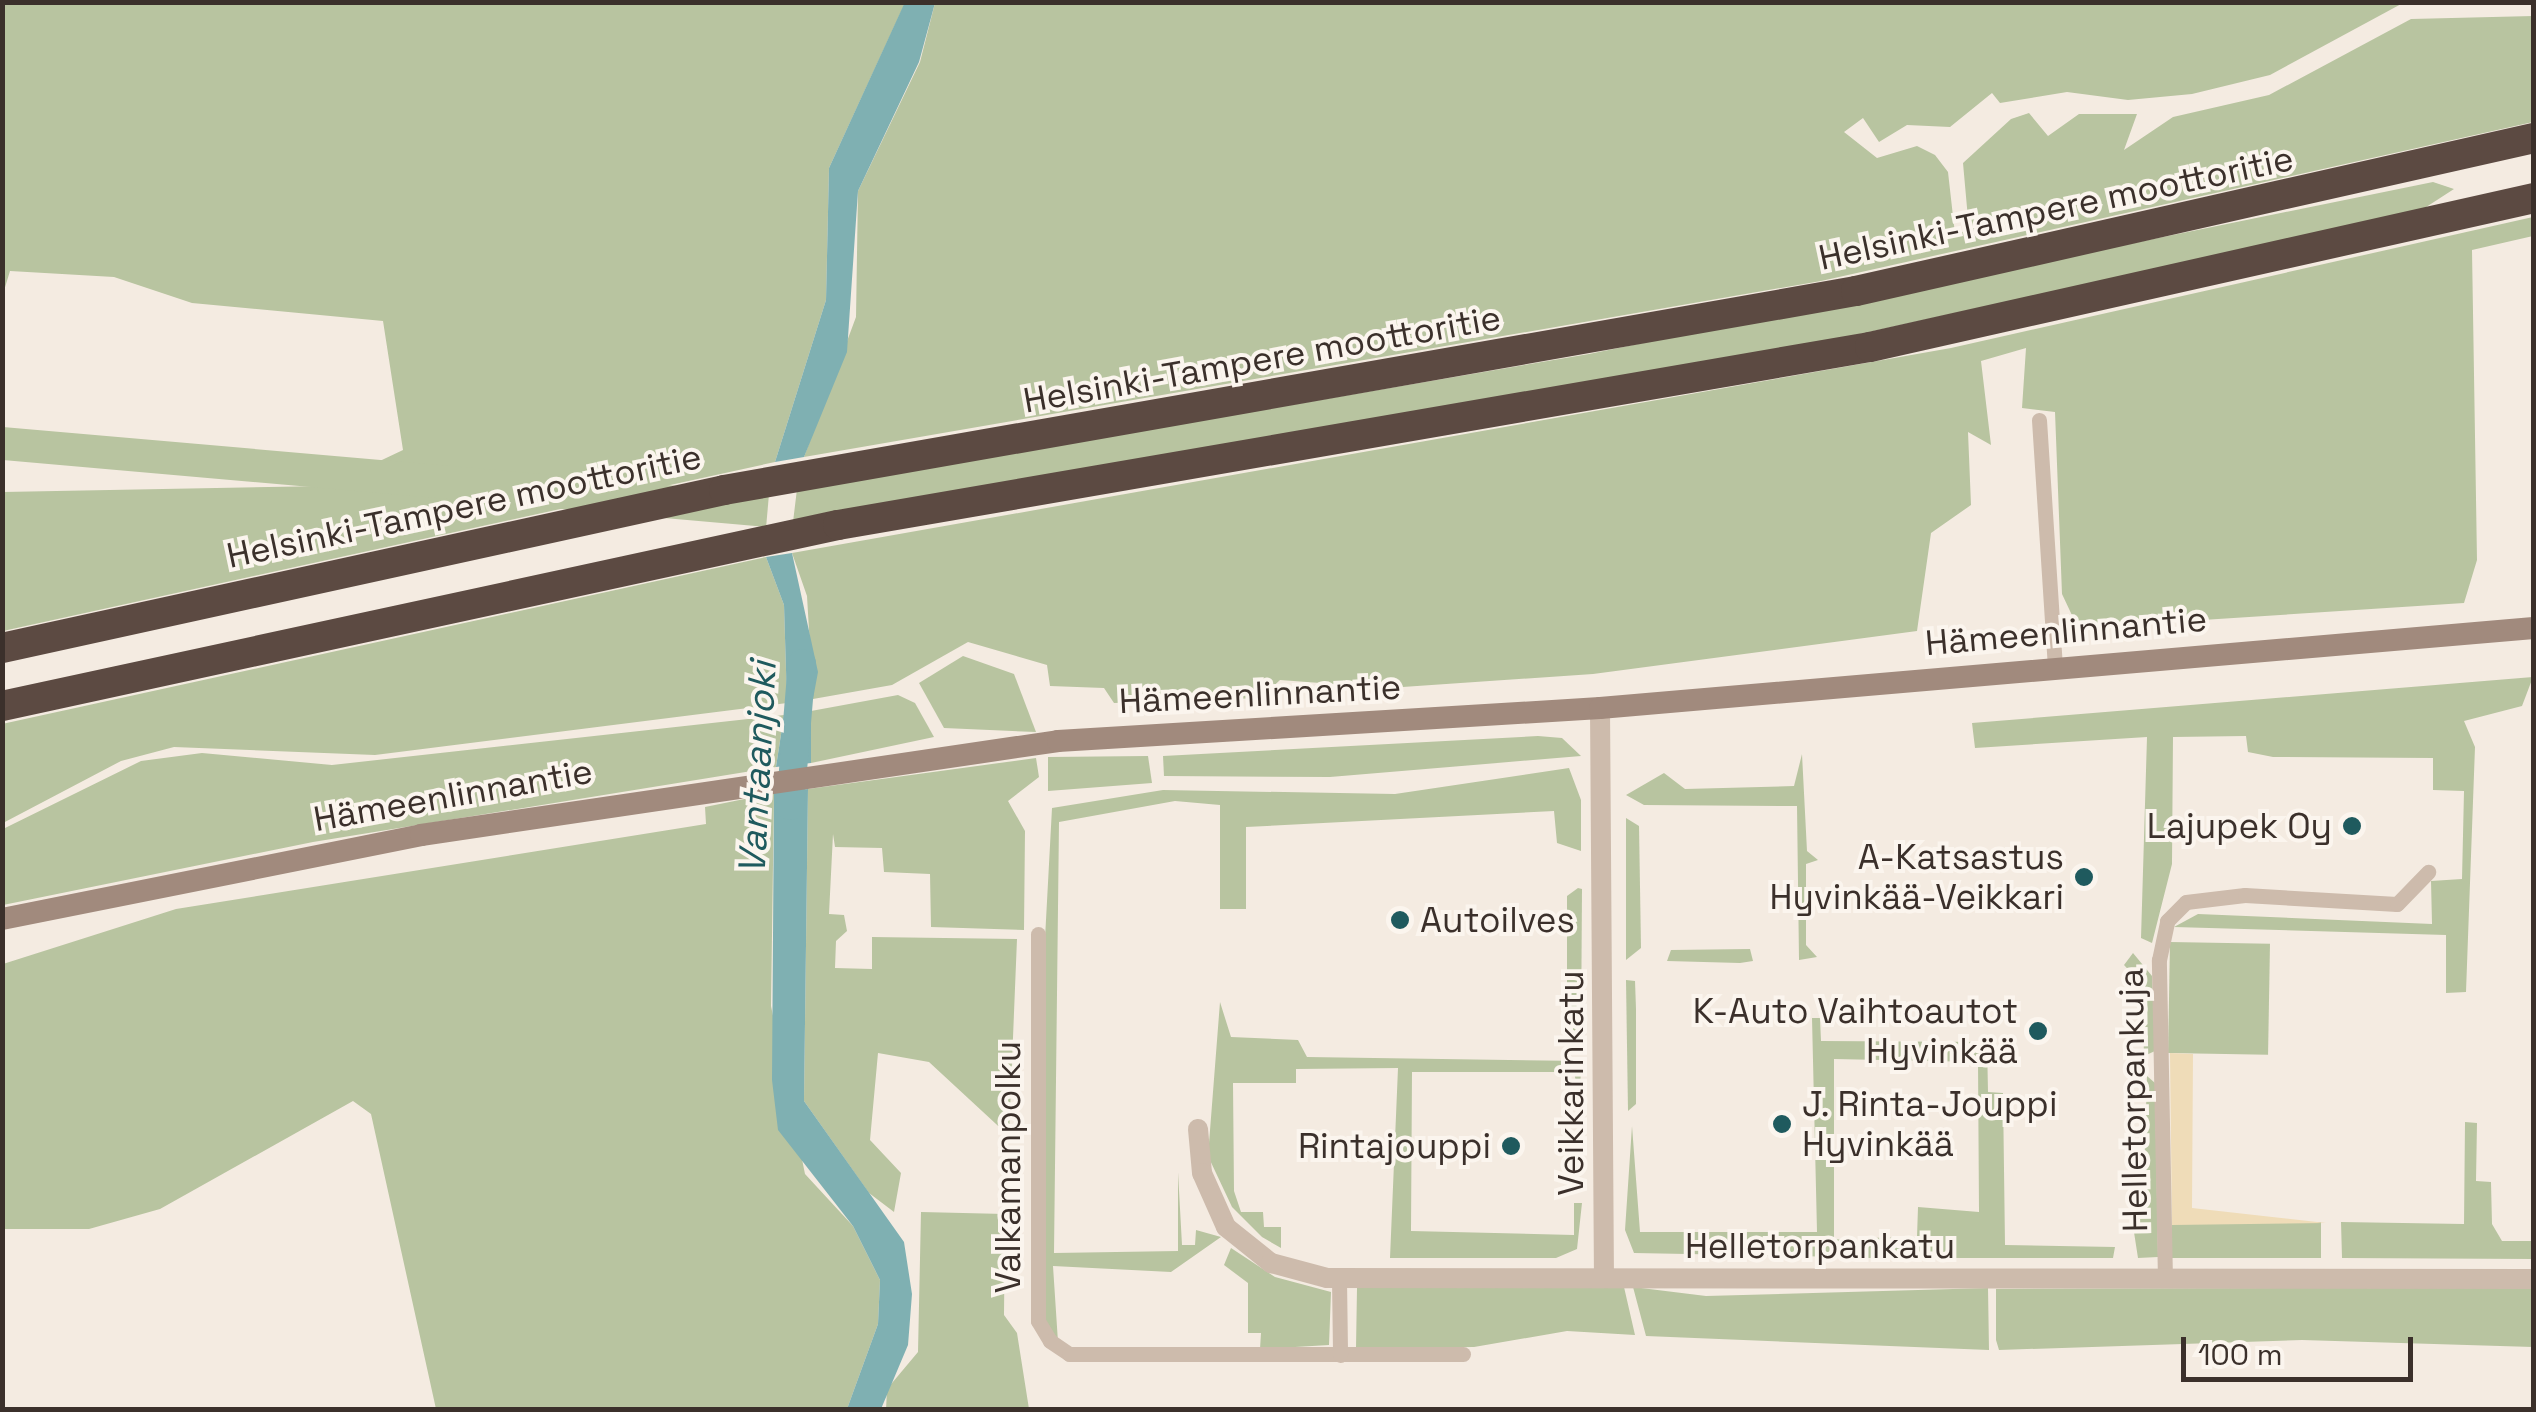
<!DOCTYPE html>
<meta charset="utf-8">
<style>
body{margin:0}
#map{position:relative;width:2536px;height:1412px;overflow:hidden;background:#f4ebe1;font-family:"Space Grotesk",sans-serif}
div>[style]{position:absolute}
.green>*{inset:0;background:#b8c4a0;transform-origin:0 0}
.sand>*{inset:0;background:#efdcb8}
.water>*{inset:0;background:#7fb0b2}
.river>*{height:28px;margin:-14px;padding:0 14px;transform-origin:14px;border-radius:14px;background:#7fb0b2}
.minor>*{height:15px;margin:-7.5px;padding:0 7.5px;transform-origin:7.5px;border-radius:7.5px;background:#cdbbac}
.tertiary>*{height:20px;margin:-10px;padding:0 10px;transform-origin:10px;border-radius:10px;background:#cdbbac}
.secondary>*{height:22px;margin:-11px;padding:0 11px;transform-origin:11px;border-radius:11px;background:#a18a7d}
.motorway>*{height:30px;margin:-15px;padding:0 15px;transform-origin:15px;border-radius:15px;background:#5c4a42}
.dots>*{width:28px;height:28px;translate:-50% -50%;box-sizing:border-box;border:5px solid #fbf5ee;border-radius:50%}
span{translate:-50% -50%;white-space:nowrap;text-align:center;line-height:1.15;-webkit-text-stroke:8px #fbf5ee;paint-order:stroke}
.street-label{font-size:35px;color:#3b302b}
.poi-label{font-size:35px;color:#3b302b}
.right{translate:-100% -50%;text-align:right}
.left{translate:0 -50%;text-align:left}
.water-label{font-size:38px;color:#1f5a5e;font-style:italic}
.frame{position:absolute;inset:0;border:5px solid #3b302b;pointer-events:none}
.scale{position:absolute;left:2181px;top:1337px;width:232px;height:45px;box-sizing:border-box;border:5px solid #3b302b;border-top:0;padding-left:12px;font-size:30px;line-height:35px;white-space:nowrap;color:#3b302b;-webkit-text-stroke:8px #fbf5ee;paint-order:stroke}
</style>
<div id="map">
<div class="green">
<div style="clip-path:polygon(3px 3px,905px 3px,829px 168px,826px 300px,775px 462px,3px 631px,3px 492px,327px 486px,403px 450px,383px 321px,192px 303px,114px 277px,10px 271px,3px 294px)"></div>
<div style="clip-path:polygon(935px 3px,2403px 3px,2270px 75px,2192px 94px,2128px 100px,2067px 92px,2000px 103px,1992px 93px,1950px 127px,1907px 125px,1879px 142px,1863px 118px,1844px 132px,1877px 158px,1917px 146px,1935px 155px,1948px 172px,1955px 234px,1969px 230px,1963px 163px,2011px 119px,2029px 113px,2048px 136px,2079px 114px,2137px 114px,2124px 150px,2173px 117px,2269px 95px,2411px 19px,2533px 16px,2533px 122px,1821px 281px,804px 457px,856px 317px,858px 191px,920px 62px)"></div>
<div style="clip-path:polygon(2433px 182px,2454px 189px,2420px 211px,1774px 353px,793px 522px,797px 489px,1589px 354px)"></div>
<div style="clip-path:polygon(2533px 217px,2533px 236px,2472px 250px,2477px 560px,2464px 603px,2078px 628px,2062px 594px,2055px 412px,2022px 408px,2026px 348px,1981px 361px,1991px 445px,1968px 432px,1971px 505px,1931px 533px,1917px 631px,1593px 674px,1388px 688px,1280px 680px,1261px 698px,1114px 703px,1104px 688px,1050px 686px,1047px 665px,968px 642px,892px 685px,813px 699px,807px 596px,792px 553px,1951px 348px)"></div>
<div style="left:769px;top:494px;width:33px;height:784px;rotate:95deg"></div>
<div style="clip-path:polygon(766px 557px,784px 605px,787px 703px,375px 755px,174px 747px,121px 761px,3px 823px,2px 724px)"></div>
<div style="clip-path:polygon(963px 656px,1014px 674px,1036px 732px,944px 728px,919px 683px)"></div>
<div style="clip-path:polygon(2533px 677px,2522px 706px,2464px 721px,2475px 747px,2466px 992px,2446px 993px,2446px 935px,2174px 927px,2198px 914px,2432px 924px,2431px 881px,2462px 879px,2464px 791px,2433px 790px,2433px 758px,2273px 757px,2248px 752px,2246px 736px,2173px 737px,2172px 864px,2152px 943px,2141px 938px,2147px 737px,1975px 748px,1972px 723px)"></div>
<div style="clip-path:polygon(898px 695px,915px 703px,934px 737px,811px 763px,811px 711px)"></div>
<div style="clip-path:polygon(784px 715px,776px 767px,313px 842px,3px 905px,3px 829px,141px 761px,202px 753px,332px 765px)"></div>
<div style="clip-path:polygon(1538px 736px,1562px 738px,1581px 756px,1330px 777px,1164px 776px,1163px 756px)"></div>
<div style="clip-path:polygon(1802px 754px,1807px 851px,1818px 860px,1806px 864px,1806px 945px,1817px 957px,1799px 960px,1797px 806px,1644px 805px,1626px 795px,1664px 773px,1685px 789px,1794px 786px)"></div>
<div style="clip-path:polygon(1148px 756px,1152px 783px,1048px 791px,1048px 757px)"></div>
<div style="clip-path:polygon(1036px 758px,1039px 777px,1008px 801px,1025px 831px,1024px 930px,931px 927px,930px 874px,884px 872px,882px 848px,835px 847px,833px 834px,829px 914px,844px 915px,847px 931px,836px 941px,835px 968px,872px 969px,872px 937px,1017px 939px,1009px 1136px,929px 1062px,878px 1053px,870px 1140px,901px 1173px,894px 1212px,869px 1193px,804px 1101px,808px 789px)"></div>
<div style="clip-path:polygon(1569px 768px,1581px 800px,1581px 851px,1557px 843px,1554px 811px,1246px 827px,1246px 909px,1220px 909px,1220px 805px,1175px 801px,1059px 822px,1054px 1253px,1178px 1251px,1178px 1172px,1182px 1245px,1195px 1245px,1196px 1230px,1221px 1237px,1171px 1272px,1053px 1266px,1058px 1342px,1045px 1328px,1041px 1013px,1052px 808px,1163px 790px,1395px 794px)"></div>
<div style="clip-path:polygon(774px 793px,771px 1006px,805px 1174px,853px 1226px,880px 1280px,878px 1324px,847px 1409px,436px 1409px,371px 1114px,353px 1101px,160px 1209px,89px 1229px,3px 1229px,3px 964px,176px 909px,706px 824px,705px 807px)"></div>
<div style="clip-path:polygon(1626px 818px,1639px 826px,1641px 948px,1626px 960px)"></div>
<div style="clip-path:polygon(1578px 888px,1582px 889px,1581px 1038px,1567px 1023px,1567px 896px)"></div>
<div style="left:2170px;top:942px;width:100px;height:111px;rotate:1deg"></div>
<div style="clip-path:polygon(1750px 949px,1753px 961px,1740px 963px,1667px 961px,1671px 950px)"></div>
<div style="clip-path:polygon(2133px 953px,2152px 976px,2155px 1051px,2144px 1056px,2142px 984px,2124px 965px)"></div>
<div style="clip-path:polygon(1626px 980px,1635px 981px,1636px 1009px,1636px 1104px,1628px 1111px)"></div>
<div style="clip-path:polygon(1220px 1002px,1231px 1037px,1298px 1040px,1307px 1057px,1582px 1061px,1579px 1097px,1574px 1072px,1412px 1072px,1411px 1231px,1574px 1235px,1574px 1203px,1582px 1203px,1577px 1249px,1556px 1258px,1390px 1258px,1398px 1068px,1296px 1069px,1296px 1083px,1233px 1083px,1234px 1191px,1241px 1212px,1263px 1212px,1264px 1227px,1281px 1227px,1281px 1248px,1262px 1237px,1232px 1207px,1208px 1156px)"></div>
<div style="clip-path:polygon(1812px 1018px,1820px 1018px,1821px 1041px,1987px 1042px,1988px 1092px,2003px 1093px,2005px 1245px,2115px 1247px,2113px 1258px,1862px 1258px,1864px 1238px,1917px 1237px,1918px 1207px,1979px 1212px,1978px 1062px,1834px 1059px,1834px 1239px,1846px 1240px,1847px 1257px,1634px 1253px,1625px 1230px,1632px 1126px,1640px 1232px,1817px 1232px)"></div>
<div style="clip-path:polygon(2147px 1076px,2155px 1083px,2158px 1257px,2138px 1258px,2131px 1213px,2143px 1210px)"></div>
<div style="clip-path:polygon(2465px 1122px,2477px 1123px,2476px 1181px,2491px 1182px,2492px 1224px,2502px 1241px,2533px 1241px,2533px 1259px,2342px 1258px,2341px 1222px,2464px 1224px)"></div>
<div style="clip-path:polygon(921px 1212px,1005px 1214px,1004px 1315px,1017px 1333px,1029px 1409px,886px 1410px,887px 1389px,918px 1352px)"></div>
<div style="left:2321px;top:1222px;width:36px;height:149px;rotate:90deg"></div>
<div style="clip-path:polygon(1231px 1248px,1275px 1277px,1331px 1292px,1329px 1345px,1260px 1349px,1261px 1333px,1248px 1333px,1248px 1283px,1224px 1265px)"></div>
<div style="clip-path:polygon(1624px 1287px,1635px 1335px,1567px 1331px,1474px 1347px,1356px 1348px,1357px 1288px)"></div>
<div style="clip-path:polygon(1633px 1287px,1706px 1296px,1988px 1288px,1989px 1350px,1646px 1336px)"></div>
<div style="clip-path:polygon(2533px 1287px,2533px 1347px,2302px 1340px,1999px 1350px,1996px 1340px,1996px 1289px)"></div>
</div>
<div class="sand">
<div style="clip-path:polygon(2170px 1053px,2193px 1054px,2192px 1208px,2326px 1223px,2172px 1225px)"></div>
</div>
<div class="water">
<div style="clip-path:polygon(905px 2px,935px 3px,919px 62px,858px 191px,847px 352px,804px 457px,775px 462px,826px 300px,829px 168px)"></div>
<div style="clip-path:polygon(792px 553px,818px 672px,813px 699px,787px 703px,784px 605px,766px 557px)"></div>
<div style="clip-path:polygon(811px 711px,811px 763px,776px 767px,784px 715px)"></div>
<div style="clip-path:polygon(808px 789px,804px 1101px,904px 1242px,912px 1294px,908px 1345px,881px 1409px,847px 1409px,878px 1324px,880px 1280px,853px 1226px,778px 1130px,772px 1080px,774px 793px)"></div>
</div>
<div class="river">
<div style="left:790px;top:806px;width:143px;rotate:-85.2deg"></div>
</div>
<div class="minor">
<div style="left:2039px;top:420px;width:248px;rotate:86.3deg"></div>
<div style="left:1038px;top:934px;width:387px;rotate:90deg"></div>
<div style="left:1038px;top:1321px;width:23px;rotate:59deg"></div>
<div style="left:1050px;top:1341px;width:23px;rotate:34deg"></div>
<div style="left:1069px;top:1354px;width:394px"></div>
<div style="left:1339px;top:1279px;width:76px;rotate:89.2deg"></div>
<div style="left:2165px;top:1280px;width:320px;rotate:-91.1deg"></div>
<div style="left:2159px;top:960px;width:40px;rotate:-78deg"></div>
<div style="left:2167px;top:921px;width:27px;rotate:-45deg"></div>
<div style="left:2186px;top:902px;width:59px;rotate:-6.8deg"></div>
<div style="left:2245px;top:895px;width:152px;rotate:3.4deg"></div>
<div style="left:2397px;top:904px;width:45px;rotate:-45.9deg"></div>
</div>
<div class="tertiary">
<div style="left:1600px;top:708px;width:569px;rotate:89.6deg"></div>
<div style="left:1198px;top:1129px;width:44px;rotate:84.8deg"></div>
<div style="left:1202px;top:1173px;width:59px;rotate:66deg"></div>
<div style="left:1226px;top:1227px;width:58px;rotate:38.7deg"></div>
<div style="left:1271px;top:1263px;width:58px;rotate:15deg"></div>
<div style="left:1327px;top:1278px;width:1207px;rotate:0.05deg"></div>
</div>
<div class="secondary">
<div style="left:2px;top:919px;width:427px;rotate:-11.3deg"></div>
<div style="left:421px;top:835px;width:644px;rotate:-8.39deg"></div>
<div style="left:1058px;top:741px;width:543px;rotate:-3.48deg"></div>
<div style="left:1600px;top:708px;width:937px;rotate:-4.9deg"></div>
</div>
<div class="motorway">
<div style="left:2px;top:648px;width:739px;rotate:-12.34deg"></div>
<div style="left:724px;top:490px;width:1149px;rotate:-9.97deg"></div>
<div style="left:1856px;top:291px;width:695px;rotate:-12.72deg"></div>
<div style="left:2px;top:706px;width:855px;rotate:-12.22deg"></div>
<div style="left:838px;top:525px;width:1047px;rotate:-9.79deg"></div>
<div style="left:1870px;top:347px;width:681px;rotate:-12.65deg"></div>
</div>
<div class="dots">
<div style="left:2352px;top:826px;background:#1f5a5e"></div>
<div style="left:2084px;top:877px;background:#1f5a5e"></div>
<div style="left:1400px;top:920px;background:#1f5a5e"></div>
<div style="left:2038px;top:1031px;background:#1f5a5e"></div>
<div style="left:1782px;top:1124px;background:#1f5a5e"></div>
<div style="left:1511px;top:1146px;background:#1f5a5e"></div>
</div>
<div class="street-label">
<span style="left:2056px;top:208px;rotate:-12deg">Helsinki-Tampere moottoritie</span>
<span style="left:1262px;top:359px;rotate:-10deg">Helsinki-Tampere moottoritie</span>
<span style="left:464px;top:506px;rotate:-12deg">Helsinki-Tampere moottoritie</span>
<span style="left:2066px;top:631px;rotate:-5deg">Hämeenlinnantie</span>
<span style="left:1260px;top:694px;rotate:-3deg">Hämeenlinnantie</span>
<span style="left:453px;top:795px;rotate:-10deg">Hämeenlinnantie</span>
<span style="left:1571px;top:1083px;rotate:-90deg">Veikkarinkatu</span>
<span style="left:2133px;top:1100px;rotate:-91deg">Helletorpankuja</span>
<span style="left:1008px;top:1167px;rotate:-90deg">Valkamanpolku</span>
<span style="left:1820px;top:1246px">Helletorpankatu</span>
</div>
<div class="poi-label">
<span class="right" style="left:2332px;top:826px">Lajupek Oy</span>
<span class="right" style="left:2064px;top:877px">A-Katsastus<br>Hyvinkää-Veikkari</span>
<span class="left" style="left:1420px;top:920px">Autoilves</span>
<span class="right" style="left:2018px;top:1031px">K-Auto Vaihtoautot<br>Hyvinkää</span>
<span class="left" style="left:1802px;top:1124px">J. Rinta-Jouppi<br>Hyvinkää</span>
<span class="right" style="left:1491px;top:1146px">Rintajouppi</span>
</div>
<div class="water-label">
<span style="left:758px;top:768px;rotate:-87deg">Vantaanjoki</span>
</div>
<div class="frame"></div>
<div class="scale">100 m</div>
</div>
